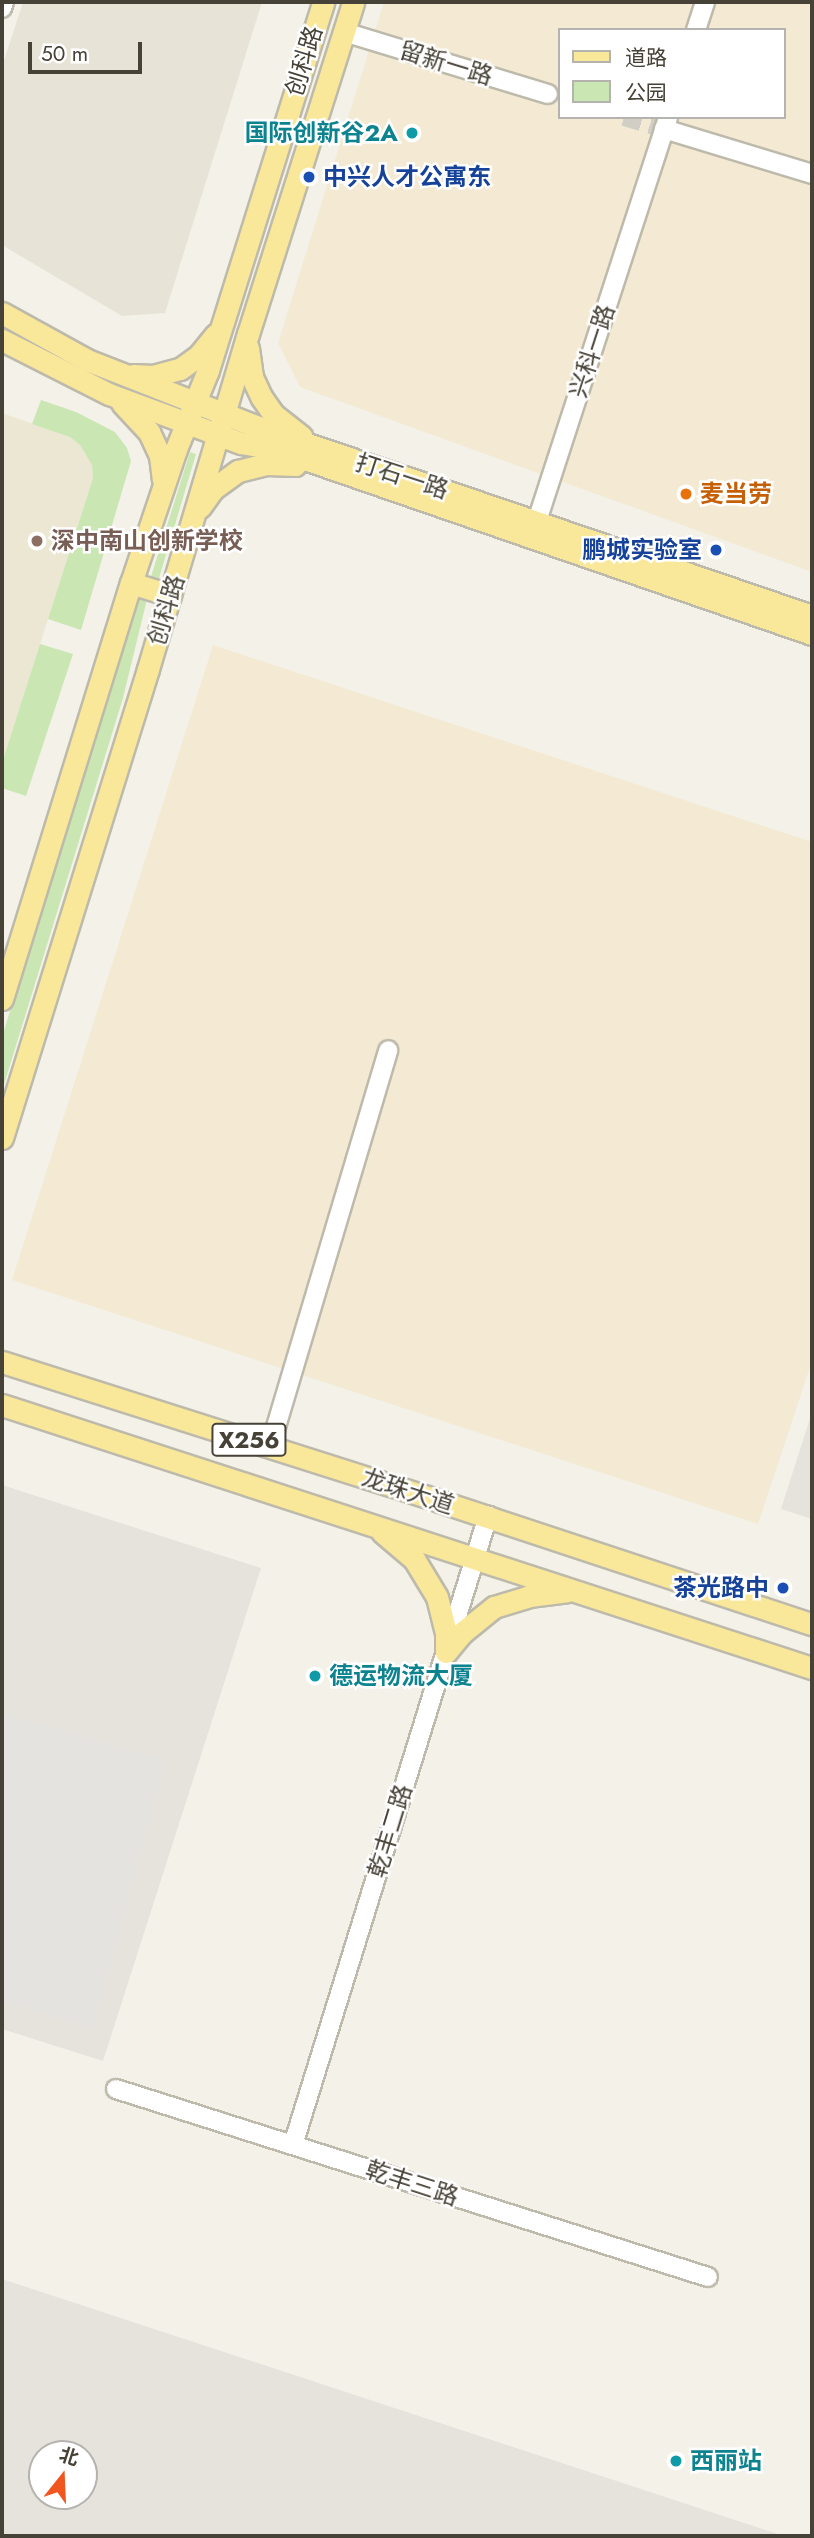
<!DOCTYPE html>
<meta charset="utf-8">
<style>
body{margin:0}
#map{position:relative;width:814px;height:2538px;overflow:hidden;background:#f3f1e8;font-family:Jost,"Noto Sans SC",sans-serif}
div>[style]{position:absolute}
.residential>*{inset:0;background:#e7e3d6}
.commercial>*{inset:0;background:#f4ead4}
.industrial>*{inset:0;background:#e6e3dd}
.education>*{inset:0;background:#ece7d3}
.green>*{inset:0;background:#cae6b3}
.parking>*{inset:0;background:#e5e3e0}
.minor-tunnel>*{height:18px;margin-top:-9px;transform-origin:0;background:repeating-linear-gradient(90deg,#d0cec5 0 18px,transparent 0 27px)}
.roads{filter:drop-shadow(2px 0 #bebaab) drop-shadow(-2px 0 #bebaab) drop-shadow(0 2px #bebaab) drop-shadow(0 -2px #bebaab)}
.minor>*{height:18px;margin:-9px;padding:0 9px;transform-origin:9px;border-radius:9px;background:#fff}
.major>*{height:21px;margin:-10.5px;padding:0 10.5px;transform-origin:10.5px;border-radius:10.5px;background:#fae89a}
.dots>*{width:19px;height:19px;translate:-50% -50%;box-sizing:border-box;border:4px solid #fff;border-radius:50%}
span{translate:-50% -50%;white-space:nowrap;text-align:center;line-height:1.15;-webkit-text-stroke:5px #fff;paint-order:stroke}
.shield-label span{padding:2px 5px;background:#fff;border:2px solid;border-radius:5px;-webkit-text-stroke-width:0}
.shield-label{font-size:23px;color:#464237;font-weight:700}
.street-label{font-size:24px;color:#464237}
.culture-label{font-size:24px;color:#0d838f;font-weight:700}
.right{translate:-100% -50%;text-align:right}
.left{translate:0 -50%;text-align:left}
.transit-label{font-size:24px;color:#164399;font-weight:700}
.food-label{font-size:24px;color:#c56008;font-weight:700}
.education-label{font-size:24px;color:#785e54;font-weight:700}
.frame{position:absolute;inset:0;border:4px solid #464237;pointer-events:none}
.legend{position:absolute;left:558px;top:28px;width:228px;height:91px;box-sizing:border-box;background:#fff;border:2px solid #b5b3af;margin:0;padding:9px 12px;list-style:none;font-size:21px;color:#464237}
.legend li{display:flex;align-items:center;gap:14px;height:35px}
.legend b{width:35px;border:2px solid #b5b3af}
.north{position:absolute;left:28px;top:2440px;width:70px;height:70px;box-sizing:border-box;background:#fff;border:2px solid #b5b3af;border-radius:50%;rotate:18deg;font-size:19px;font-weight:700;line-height:28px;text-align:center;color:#464237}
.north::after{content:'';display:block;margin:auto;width:24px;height:32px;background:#f15621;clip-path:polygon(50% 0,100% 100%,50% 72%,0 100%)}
.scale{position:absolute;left:28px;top:42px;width:114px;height:32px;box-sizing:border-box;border:4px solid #464237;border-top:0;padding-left:9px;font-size:21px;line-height:24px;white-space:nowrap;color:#464237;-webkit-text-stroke:5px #fff;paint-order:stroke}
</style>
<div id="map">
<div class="residential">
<div style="clip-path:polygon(23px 2px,262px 2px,165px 313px,122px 316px,2px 245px,2px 67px)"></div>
</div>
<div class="commercial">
<div style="clip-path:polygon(evenodd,384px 2px,812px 2px,812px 572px,300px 387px,278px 343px,384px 2px,560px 30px,784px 30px,784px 117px,560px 117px,560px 30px)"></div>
<div style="clip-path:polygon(213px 645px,812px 842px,812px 1361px,758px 1524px,12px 1280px)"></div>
</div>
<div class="industrial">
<div style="clip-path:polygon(812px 1412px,812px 1519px,781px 1509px)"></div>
<div style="clip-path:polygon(2px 1485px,261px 1568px,103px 2061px,2px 2029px)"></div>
<div style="clip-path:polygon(evenodd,2px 2279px,784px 2536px,2px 2536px,2px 2279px,42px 2454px,84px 2454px,84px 2496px,42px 2496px,42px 2454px)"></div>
</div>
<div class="education">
<div style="clip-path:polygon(2px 413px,70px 437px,80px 445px,92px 465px,93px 478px,2px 763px)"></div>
</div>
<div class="green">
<div style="clip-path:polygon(41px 400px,76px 412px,115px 432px,127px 448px,131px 461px,81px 630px,48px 619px,93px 478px,92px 465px,80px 445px,70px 437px,32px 424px)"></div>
<div style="clip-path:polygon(190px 452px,196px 454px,157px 585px,149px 583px)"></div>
<div style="clip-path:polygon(140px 593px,148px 595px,123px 698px,2px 1091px,2px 1037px)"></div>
<div style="clip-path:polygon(40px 644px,73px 654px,26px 796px,2px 788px,2px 763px)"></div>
</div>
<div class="parking">
<div style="clip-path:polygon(2px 1713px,165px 1760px,93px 2029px,2px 2000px)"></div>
</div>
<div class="minor-tunnel">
<div style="left:624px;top:117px;width:42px;rotate:16.7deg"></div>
</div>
<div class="roads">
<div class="minor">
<div style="left:2px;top:8px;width:6px;rotate:-72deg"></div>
<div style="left:696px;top:30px;width:29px;rotate:-72deg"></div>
<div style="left:344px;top:32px;width:213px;rotate:16.9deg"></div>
<div style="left:664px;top:129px;width:155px;rotate:16.9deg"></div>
<div style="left:523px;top:520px;width:14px;rotate:4deg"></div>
<div style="left:537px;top:521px;width:425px;rotate:-72deg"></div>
<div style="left:270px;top:1447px;width:414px;rotate:-73.4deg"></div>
<div style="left:116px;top:2089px;width:621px;rotate:17.62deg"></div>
<div style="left:293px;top:2145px;width:659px;rotate:-72.78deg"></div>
</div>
<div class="major">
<div style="left:2px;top:313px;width:97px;rotate:28.9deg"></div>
<div style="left:87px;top:360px;width:184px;rotate:21.4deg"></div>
<div style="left:258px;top:427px;width:585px;rotate:18.84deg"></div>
<div style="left:2px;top:340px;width:120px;rotate:26.8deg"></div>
<div style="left:109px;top:394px;width:141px;rotate:20.4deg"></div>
<div style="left:241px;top:443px;width:36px;rotate:10deg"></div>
<div style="left:276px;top:449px;width:567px;rotate:19.04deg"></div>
<div style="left:248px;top:348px;width:29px;rotate:82deg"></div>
<div style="left:252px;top:377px;width:23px;rotate:65deg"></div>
<div style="left:262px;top:398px;width:19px;rotate:55deg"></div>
<div style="left:273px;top:414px;width:36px;rotate:38deg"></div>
<div style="left:133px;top:375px;width:20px;rotate:3deg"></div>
<div style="left:153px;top:376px;width:28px;rotate:-15deg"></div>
<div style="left:180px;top:369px;width:24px;rotate:-36deg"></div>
<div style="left:199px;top:355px;width:26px;rotate:-51deg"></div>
<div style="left:122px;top:403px;width:40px;rotate:47deg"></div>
<div style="left:149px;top:432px;width:26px;rotate:65deg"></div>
<div style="left:160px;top:456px;width:24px;rotate:83deg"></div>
<div style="left:200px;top:507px;width:22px;rotate:-54deg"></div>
<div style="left:213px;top:489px;width:31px;rotate:-36deg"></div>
<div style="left:238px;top:471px;width:29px;rotate:-14deg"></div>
<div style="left:266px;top:464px;width:29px;rotate:2deg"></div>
<div style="left:295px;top:465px;width:5px;rotate:-143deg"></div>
<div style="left:131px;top:583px;width:41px;rotate:17.1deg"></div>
<div style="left:2px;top:999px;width:436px;rotate:-72.8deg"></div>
<div style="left:131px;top:583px;width:141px;rotate:-71.4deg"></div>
<div style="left:176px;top:449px;width:85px;rotate:-67.9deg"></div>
<div style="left:208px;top:370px;width:386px;rotate:-72.6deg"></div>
<div style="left:2px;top:1138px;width:491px;rotate:-72.7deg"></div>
<div style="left:148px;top:669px;width:350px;rotate:-73.4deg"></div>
<div style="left:248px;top:334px;width:348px;rotate:-72.4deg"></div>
<div style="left:2px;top:1362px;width:459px;rotate:17.6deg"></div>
<div style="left:439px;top:1501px;width:393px;rotate:18.3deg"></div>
<div style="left:2px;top:1405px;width:852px;rotate:17.99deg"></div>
<div style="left:382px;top:1532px;width:42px;rotate:40.2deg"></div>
<div style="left:414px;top:1559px;width:44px;rotate:58.8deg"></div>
<div style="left:437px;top:1597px;width:37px;rotate:76deg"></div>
<div style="left:446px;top:1633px;width:19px;rotate:90deg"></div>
<div style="left:446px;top:1652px;width:26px;rotate:-50deg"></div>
<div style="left:463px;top:1632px;width:40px;rotate:-39deg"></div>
<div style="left:494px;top:1607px;width:37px;rotate:-17deg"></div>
<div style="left:529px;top:1596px;width:38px;rotate:-7deg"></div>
</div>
</div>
<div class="dots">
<div style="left:412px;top:133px;background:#0f9aa8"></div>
<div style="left:309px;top:177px;background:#1a4fb4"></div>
<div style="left:686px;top:494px;background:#e8710a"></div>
<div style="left:37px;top:541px;background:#8d6e63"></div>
<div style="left:716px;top:550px;background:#1a4fb4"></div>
<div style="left:783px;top:1588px;background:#1a4fb4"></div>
<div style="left:315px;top:1676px;background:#0f9aa8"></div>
<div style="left:676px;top:2461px;background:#0f9aa8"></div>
</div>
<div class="shield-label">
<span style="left:249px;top:1440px">X256</span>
</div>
<div class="street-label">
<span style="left:304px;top:61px;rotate:-73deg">创科路</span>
<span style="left:446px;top:63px;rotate:17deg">留新一路</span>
<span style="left:592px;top:351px;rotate:-72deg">兴科一路</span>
<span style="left:402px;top:476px;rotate:18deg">打石一路</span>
<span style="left:166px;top:610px;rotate:-73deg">创科路</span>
<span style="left:408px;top:1491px;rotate:18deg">龙珠大道</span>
<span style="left:390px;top:1831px;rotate:-73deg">乾丰二路</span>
<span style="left:412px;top:2183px;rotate:18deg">乾丰三路</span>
</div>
<div class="culture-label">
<span class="right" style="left:398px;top:133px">国际创新谷2A</span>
<span class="left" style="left:329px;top:1676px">德运物流大厦</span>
<span class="left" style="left:690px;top:2461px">西丽站</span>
</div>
<div class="transit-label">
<span class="left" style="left:323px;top:177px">中兴人才公寓东</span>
<span class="right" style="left:702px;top:550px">鹏城实验室</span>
<span class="right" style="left:769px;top:1588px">茶光路中</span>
</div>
<div class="food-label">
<span class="left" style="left:700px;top:494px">麦当劳</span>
</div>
<div class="education-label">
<span class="left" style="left:51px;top:541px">深中南山创新学校</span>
</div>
<div class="frame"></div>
<ul class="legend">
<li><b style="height:9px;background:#fae89a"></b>道路</li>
<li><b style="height:19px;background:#cae6b3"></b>公园</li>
</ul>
<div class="north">北</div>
<div class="scale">50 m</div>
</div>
